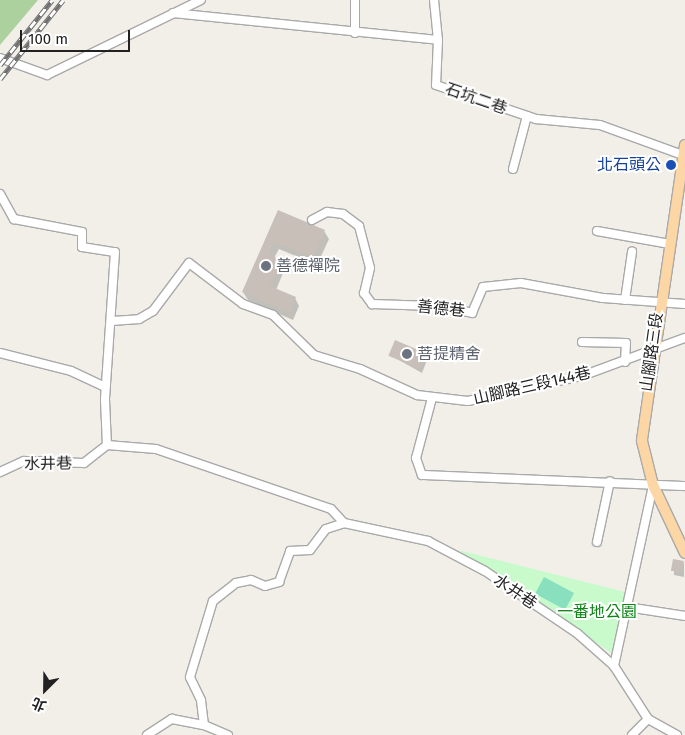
<!DOCTYPE html>
<meta charset="utf-8">
<style>
body{margin:0}
#map{position:relative;width:685px;height:735px;overflow:hidden;background:#f2efe9;font-family:"Fira Sans","Noto Sans TC",sans-serif}
div>[style]{position:absolute}
.forest>*{inset:0;background:#add19e}
.park>*{inset:0;background:#c8facc}
.pitch>*{inset:0;background:#88e0be;transform-origin:0 0}
.shadow>*{inset:0;background:#0003}
.building>*{inset:0;background:#c7bfb8;transform-origin:0 0}
.roads{filter:drop-shadow(1px 0 #a9a9a9) drop-shadow(-1px 0 #a9a9a9) drop-shadow(0 1px #a9a9a9) drop-shadow(0 -1px #a9a9a9)}
.minor>*{height:8px;margin:-4px;padding:0 4px;transform-origin:4px;border-radius:4px;background:#fff}
.major>*{height:10px;margin:-5px;padding:0 5px;transform-origin:5px;border-radius:5px;background:#fcd6a4}
.rail>*{height:4.5px;margin-top:-2.25px;transform-origin:0;background:repeating-linear-gradient(90deg,#fff 0 8px,#707070 0 16px);box-sizing:border-box;border-block:1px solid #707070}
.dots>*{width:14px;height:14px;translate:-50% -50%;box-sizing:border-box;border:2px solid #fff;border-radius:50%}
span{translate:-50% -50%;white-space:nowrap;text-align:center;line-height:1.15;-webkit-text-stroke:4px #fff;paint-order:stroke}
.street-label{font-size:16px;color:#222}
.transit-label{font-size:16px;color:#164399}
.right{translate:-100% -50%;text-align:right}
.worship-label{font-size:16px;color:#5b616d}
.left{translate:0 -50%;text-align:left}
.park-label{font-size:16px;color:#0c8416}
.north{position:absolute;left:20px;top:665px;width:50px;height:50px;-webkit-text-stroke:4px #fff;paint-order:stroke;rotate:203deg;font-size:14px;font-weight:700;line-height:20px;text-align:center;color:#222}
.north::after{content:'';display:block;margin:auto;width:18px;height:22px;background:#222;clip-path:polygon(50% 0,100% 100%,50% 72%,0 100%)}
.scale{position:absolute;left:20px;top:30px;width:110px;height:22px;box-sizing:border-box;border:2px solid #222;border-top:0;padding-left:6px;font-size:15px;line-height:18px;white-space:nowrap;color:#222;-webkit-text-stroke:4px #fff;paint-order:stroke}
</style>
<div id="map">
<div class="forest">
<div style="clip-path:polygon(0 0,38px 0,0 45px)"></div>
</div>
<div class="park">
<div style="clip-path:polygon(458px 550px,629px 593px,613px 654px)"></div>
</div>
<div class="pitch">
<div style="left:544px;top:577px;width:34px;height:19px;rotate:28deg"></div>
</div>
<div class="shadow">
<div style="clip-path:polygon(278px 211px,324px 231px,329px 239px,317px 265px,279px 249px,274px 258px,285px 268px,276px 290px,295px 298px,299px 306px,293px 320px,248px 300px,243px 292px)"></div>
<div style="clip-path:polygon(424px 354px,427px 360px,422px 373px,390px 355px)"></div>
<div style="clip-path:polygon(674px 561px,684px 563px,684px 577px,674px 575px)"></div>
</div>
<div class="building">
<div style="clip-path:polygon(278px 210px,325px 230px,313px 258px,274px 242px,269px 254px,282px 260px,270px 286px,296px 297px,289px 313px,242px 292px)"></div>
<div style="left:395px;top:340px;width:33px;height:17px;rotate:23deg"></div>
<div style="left:673px;top:559px;width:11px;height:12px;rotate:10deg"></div>
</div>
<div class="roads">
<div class="minor">
<div style="left:434px;top:0;width:40px;rotate:84.3deg"></div>
<div style="left:173px;top:13px;width:266px;rotate:5.8deg"></div>
<div style="left:438px;top:40px;width:45px;rotate:92.5deg"></div>
<div style="left:436px;top:85px;width:106px;rotate:18.8deg"></div>
<div style="left:536px;top:119px;width:64px;rotate:5.4deg"></div>
<div style="left:600px;top:125px;width:88px;rotate:19.9deg"></div>
<div style="left:355px;top:33px;width:33px;rotate:-90deg"></div>
<div style="left:0;top:58px;width:50px;rotate:19.9deg"></div>
<div style="left:47px;top:75px;width:171px;rotate:-26deg"></div>
<div style="left:513px;top:169px;width:55px;rotate:-75.2deg"></div>
<div style="left:0;top:194px;width:29px;rotate:61deg"></div>
<div style="left:14px;top:219px;width:69px;rotate:10.8deg"></div>
<div style="left:82px;top:232px;width:15px;rotate:90deg"></div>
<div style="left:82px;top:247px;width:33px;rotate:9deg"></div>
<div style="left:115px;top:252px;width:148px;rotate:93.9deg"></div>
<div style="left:105px;top:400px;width:45px;rotate:87.5deg"></div>
<div style="left:312px;top:220px;width:17px;rotate:-28deg"></div>
<div style="left:327px;top:212px;width:16px;rotate:7deg"></div>
<div style="left:343px;top:214px;width:20px;rotate:37deg"></div>
<div style="left:359px;top:226px;width:43px;rotate:75.3deg"></div>
<div style="left:370px;top:268px;width:26px;rotate:103deg"></div>
<div style="left:364px;top:293px;width:14px;rotate:54deg"></div>
<div style="left:372px;top:304px;width:62px;rotate:1.8deg"></div>
<div style="left:434px;top:306px;width:39px;rotate:10deg"></div>
<div style="left:472px;top:313px;width:28px;rotate:-67deg"></div>
<div style="left:483px;top:287px;width:38px;rotate:-6deg"></div>
<div style="left:521px;top:283px;width:83px;rotate:10.4deg"></div>
<div style="left:603px;top:298px;width:82px;rotate:4.2deg"></div>
<div style="left:597px;top:231px;width:74px;rotate:10.1deg"></div>
<div style="left:625px;top:300px;width:49px;rotate:-81.7deg"></div>
<div style="left:112px;top:321px;width:27px;rotate:-4deg"></div>
<div style="left:139px;top:319px;width:16px;rotate:-30deg"></div>
<div style="left:153px;top:311px;width:60px;rotate:-53.1deg"></div>
<div style="left:189px;top:263px;width:68px;rotate:37.2deg"></div>
<div style="left:243px;top:304px;width:32px;rotate:20deg"></div>
<div style="left:273px;top:315px;width:57px;rotate:44.3deg"></div>
<div style="left:314px;top:355px;width:48px;rotate:16.9deg"></div>
<div style="left:360px;top:369px;width:63px;rotate:24.5deg"></div>
<div style="left:417px;top:395px;width:51px;rotate:6.7deg"></div>
<div style="left:468px;top:401px;width:117px;rotate:-12.4deg"></div>
<div style="left:582px;top:376px;width:110px;rotate:-20.3deg"></div>
<div style="left:582px;top:342px;width:44px;rotate:1.3deg"></div>
<div style="left:626px;top:343px;width:19px;rotate:93deg"></div>
<div style="left:0;top:353px;width:73px;rotate:14.2deg"></div>
<div style="left:71px;top:371px;width:38px;rotate:25deg"></div>
<div style="left:432px;top:398px;width:62px;rotate:104.9deg"></div>
<div style="left:416px;top:458px;width:18px;rotate:71deg"></div>
<div style="left:422px;top:475px;width:263px;rotate:2.4deg"></div>
<div style="left:0;top:472px;width:26px;rotate:-25deg"></div>
<div style="left:24px;top:461px;width:60px;rotate:1.9deg"></div>
<div style="left:84px;top:463px;width:29px;rotate:-38deg"></div>
<div style="left:107px;top:445px;width:49px;rotate:4.7deg"></div>
<div style="left:156px;top:449px;width:185px;rotate:18.9deg"></div>
<div style="left:331px;top:509px;width:19px;rotate:47deg"></div>
<div style="left:597px;top:542px;width:62px;rotate:-78deg"></div>
<div style="left:627px;top:607px;width:59px;rotate:8.8deg"></div>
<div style="left:614px;top:666px;width:185px;rotate:-77.8deg"></div>
<div style="left:204px;top:725px;width:26px;rotate:23deg"></div>
<div style="left:147px;top:735px;width:30px;rotate:-33deg"></div>
<div style="left:172px;top:719px;width:33px;rotate:11deg"></div>
<div style="left:204px;top:725px;width:25px;rotate:-97deg"></div>
<div style="left:201px;top:700px;width:25px;rotate:-116deg"></div>
<div style="left:190px;top:677px;width:79px;rotate:-73.2deg"></div>
<div style="left:213px;top:601px;width:29px;rotate:-38deg"></div>
<div style="left:236px;top:583px;width:15px;rotate:-11deg"></div>
<div style="left:251px;top:580px;width:15px;rotate:23deg"></div>
<div style="left:265px;top:586px;width:15px;rotate:-16deg"></div>
<div style="left:279px;top:582px;width:33px;rotate:-70deg"></div>
<div style="left:290px;top:551px;width:20px;rotate:-3deg"></div>
<div style="left:310px;top:550px;width:26px;rotate:-53deg"></div>
<div style="left:326px;top:529px;width:19px;rotate:-18deg"></div>
<div style="left:344px;top:523px;width:86px;rotate:12.1deg"></div>
<div style="left:428px;top:541px;width:64px;rotate:27.8deg"></div>
<div style="left:485px;top:571px;width:112px;rotate:34.1deg"></div>
<div style="left:578px;top:634px;width:48px;rotate:41.6deg"></div>
<div style="left:614px;top:666px;width:63px;rotate:57.3deg"></div>
<div style="left:648px;top:719px;width:33px;rotate:29deg"></div>
<div style="left:632px;top:735px;width:23px;rotate:-45deg"></div>
</div>
<div class="major">
<div style="left:685px;top:145px;width:299px;rotate:98.3deg"></div>
<div style="left:642px;top:441px;width:45px;rotate:76deg"></div>
<div style="left:653px;top:485px;width:75px;rotate:64.8deg"></div>
</div>
</div>
<div class="rail">
<div style="left:0;top:65px;width:83px;rotate:-51.3deg"></div>
<div style="left:0;top:79px;width:101px;rotate:-51.4deg"></div>
</div>
<div class="dots">
<div style="left:671px;top:165px;background:#1a4fb4"></div>
<div style="left:266px;top:266px;background:#6b7280"></div>
<div style="left:407px;top:354px;background:#6b7280"></div>
</div>
<div class="street-label">
<span style="left:476px;top:99px;rotate:19deg">石坑二巷</span>
<span style="left:441px;top:309px;rotate:6deg">善德巷</span>
<span style="left:652px;top:352px;rotate:-82deg">山腳路三段</span>
<span style="left:532px;top:386px;rotate:-13deg">山腳路三段144巷</span>
<span style="left:48px;top:464px;rotate:-1deg">水井巷</span>
<span style="left:515px;top:592px;rotate:34deg">水井巷</span>
</div>
<div class="transit-label">
<span class="right" style="left:661px;top:165px">北石頭公</span>
</div>
<div class="worship-label">
<span class="left" style="left:276px;top:266px">善德禪院</span>
<span class="left" style="left:417px;top:354px">菩提精舍</span>
</div>
<div class="park-label">
<span style="left:597px;top:612px">一番地公園</span>
</div>
<div class="north">北</div>
<div class="scale">100 m</div>
</div>
